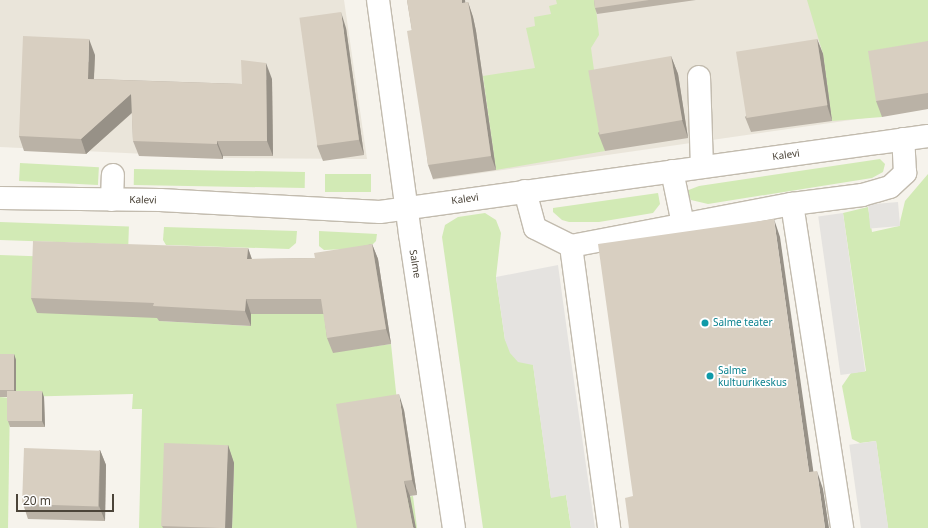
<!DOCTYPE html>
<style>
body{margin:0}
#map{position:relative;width:928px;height:528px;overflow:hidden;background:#f6f3ec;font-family:"Noto Sans",sans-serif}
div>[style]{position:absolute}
.residential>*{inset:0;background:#eae5da}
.green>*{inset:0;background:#d2eab5;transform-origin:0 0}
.parking>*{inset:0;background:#e5e3e0;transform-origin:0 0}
.roads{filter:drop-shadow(1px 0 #c2bbae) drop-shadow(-1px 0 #c2bbae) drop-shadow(0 1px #c2bbae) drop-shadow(0 -1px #c2bbae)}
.minor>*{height:22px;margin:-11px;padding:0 11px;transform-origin:11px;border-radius:11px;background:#fff}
.wall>*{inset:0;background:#bab2a6}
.shaded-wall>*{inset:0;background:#979187}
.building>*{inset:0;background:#d8cfc1;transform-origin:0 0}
.dots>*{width:11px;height:11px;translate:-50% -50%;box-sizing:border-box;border:2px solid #fff;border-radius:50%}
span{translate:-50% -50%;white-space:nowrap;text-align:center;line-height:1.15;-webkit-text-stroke:3.5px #fff;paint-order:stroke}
.street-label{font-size:10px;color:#4b4439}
.culture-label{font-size:10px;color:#0d838f}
.left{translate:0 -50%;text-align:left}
.scale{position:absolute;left:16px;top:494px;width:98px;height:18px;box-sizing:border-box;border:2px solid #4b4439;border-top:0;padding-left:5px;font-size:12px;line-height:14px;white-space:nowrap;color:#4b4439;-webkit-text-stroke:3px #fff;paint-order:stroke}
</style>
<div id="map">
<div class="residential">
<div style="clip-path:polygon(0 0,344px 0,367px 159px,230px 158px,0 147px)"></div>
<div style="clip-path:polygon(407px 0,928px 0,928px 109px,433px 180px)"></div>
</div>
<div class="green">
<div style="clip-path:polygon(556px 0,595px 0,599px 35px,591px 48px,605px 151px,496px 170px,483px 76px,535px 68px,526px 28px,535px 26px,534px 17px,551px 14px,549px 6px,557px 4px)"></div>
<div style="clip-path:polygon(807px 0,928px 0,928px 58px,882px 117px,832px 121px,823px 54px)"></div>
<div style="clip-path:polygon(880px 159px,885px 164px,883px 172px,872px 178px,708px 204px,691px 200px,686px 191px,699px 186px)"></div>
<div style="left:20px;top:163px;width:79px;height:18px;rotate:3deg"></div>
<div style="left:134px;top:169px;width:171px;height:16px;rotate:1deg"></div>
<div style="left:325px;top:174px;width:46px;height:18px"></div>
<div style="clip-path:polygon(928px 174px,928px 528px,888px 528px,876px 441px,860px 443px,852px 439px,842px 386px,851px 373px,866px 371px,843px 213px,868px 207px,872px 232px,899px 226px,905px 201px)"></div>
<div style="clip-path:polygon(658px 193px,660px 204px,653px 213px,599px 222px,569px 222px,562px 220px,553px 212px,553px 208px)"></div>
<div style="clip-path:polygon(485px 213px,496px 220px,501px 233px,496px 277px,505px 340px,533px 364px,551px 497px,566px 495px,571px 528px,483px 528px,442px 237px,445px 225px,458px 217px)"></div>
<div style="left:0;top:222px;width:129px;height:18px;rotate:2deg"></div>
<div style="clip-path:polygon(164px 227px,297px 231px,296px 243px,289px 249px,166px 245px,163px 240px)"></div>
<div style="clip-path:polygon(319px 231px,377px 234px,376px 241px,369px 248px,324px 250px,319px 246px)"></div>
<div style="clip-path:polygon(0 255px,142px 260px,159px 321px,250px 326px,253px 263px,320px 266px,333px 352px,391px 344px,398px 411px,356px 504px,413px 496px,417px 528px,232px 528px,234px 463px,169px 528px,139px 528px,142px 409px,132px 409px,133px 394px,16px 397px,16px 361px,0 360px)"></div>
<div style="clip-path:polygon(0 397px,10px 398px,8px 528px,0 528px)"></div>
</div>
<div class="parking">
<div style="left:898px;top:202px;width:24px;height:30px;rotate:85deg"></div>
<div style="left:843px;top:213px;width:160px;height:25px;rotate:82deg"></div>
<div style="clip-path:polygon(558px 265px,571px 360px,595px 528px,571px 528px,566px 495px,551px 498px,533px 365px,518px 362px,510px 353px,505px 340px,496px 277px)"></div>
<div style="left:876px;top:441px;width:88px;height:27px;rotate:82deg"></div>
</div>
<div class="roads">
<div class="minor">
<div style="left:378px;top:0;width:236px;rotate:82.2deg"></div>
<div style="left:410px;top:234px;width:297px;rotate:81.5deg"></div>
<div style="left:699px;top:77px;width:90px;rotate:88.1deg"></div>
<div style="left:672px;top:171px;width:54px;rotate:78.3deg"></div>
<div style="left:525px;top:191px;width:38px;rotate:75deg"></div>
<div style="left:535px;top:228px;width:40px;rotate:26.6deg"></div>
<div style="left:571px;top:246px;width:225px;rotate:-10.8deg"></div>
<div style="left:792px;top:204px;width:328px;rotate:81.2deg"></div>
<div style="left:0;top:198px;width:160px;rotate:0.7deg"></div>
<div style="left:160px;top:200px;width:220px;rotate:3.1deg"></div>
<div style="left:380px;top:212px;width:553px;rotate:-7.9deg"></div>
<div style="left:112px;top:200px;width:25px;rotate:-88deg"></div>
<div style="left:792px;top:204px;width:71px;rotate:-7.3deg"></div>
<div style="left:862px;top:195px;width:29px;rotate:-16deg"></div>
<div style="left:890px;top:187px;width:21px;rotate:-43deg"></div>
<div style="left:905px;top:173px;width:34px;rotate:-93deg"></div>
<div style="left:571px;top:246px;width:285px;rotate:82.3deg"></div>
</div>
</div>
<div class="wall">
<div style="clip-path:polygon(407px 0,465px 0,465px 3px,468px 2px,473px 17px,476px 31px,496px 170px,433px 179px,428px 165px,412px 30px)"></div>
<div style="clip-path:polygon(594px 0,696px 0,597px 14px,595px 8px)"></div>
<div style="clip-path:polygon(346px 28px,364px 155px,323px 161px,317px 146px)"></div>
<div style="clip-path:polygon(817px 39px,823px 54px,832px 121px,751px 132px,745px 117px)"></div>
<div style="clip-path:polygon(928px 41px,928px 109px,882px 117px,876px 101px)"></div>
<div style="clip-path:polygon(95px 55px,94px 79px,242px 84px,272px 79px,273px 156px,223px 156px,223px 159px,139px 156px,133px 141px,132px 113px,86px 154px,24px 151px,19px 136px)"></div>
<div style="clip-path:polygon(671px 56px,678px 74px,688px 138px,605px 151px,598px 133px)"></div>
<div style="clip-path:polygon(372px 244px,378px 259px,391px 344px,333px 353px,327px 338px,324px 314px,251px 314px,251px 326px,159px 321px,157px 318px,37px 313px,31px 298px,248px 248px,252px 259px,315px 258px)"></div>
<div style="clip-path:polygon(0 354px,14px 354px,16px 360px,16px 391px,44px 397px,45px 427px,10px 427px,8px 421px,7px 397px,0 397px)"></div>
<div style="clip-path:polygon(404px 410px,417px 495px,410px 496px,357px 528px)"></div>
<div style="clip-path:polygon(228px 445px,234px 463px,232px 528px,163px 528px,162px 526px)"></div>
<div style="clip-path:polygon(100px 450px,106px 465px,105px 521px,28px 519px,23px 504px)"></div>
</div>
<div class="shaded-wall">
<div style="clip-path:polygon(462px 0,465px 0,467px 18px,462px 3px)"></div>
<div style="clip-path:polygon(468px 2px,473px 17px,476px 31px,496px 170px,491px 156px)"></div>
<div style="clip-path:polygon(341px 12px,346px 28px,364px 155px,359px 140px)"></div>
<div style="clip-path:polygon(89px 39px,95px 55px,93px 94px,88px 79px)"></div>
<div style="clip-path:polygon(817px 39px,823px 54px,832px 121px,827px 105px)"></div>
<div style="clip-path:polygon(671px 56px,678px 74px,688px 138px,682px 120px)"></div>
<div style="clip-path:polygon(266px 63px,272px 79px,273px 156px,267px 141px)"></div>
<div style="clip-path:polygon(131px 94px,136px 109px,86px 154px,81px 139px)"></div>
<div style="clip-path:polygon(217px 141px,223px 156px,223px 159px,217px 144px)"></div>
<div style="clip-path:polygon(774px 219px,780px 237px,816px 490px,809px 472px)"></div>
<div style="clip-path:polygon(372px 244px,378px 259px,391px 344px,386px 329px)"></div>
<div style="clip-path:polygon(248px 248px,253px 263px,247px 259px)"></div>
<div style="clip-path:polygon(246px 299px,251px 314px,251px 326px,245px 311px)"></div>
<div style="clip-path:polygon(14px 354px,16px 360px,16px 397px,14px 390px)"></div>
<div style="clip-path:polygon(42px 391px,44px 397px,45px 427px,42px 421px)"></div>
<div style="clip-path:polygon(399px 394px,404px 410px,417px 495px,412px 480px)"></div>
<div style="clip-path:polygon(228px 445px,234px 463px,232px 528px,225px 528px,224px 527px)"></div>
<div style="clip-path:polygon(100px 450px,106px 465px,105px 521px,99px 506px)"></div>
<div style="clip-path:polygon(817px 471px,823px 489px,829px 528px,825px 528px)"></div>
<div style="clip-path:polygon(404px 481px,410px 496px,416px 528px,413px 528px)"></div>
</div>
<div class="building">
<div style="clip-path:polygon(407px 0,462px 0,462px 3px,468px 2px,471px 17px,491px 156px,428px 165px,407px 31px,412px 30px)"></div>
<div style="clip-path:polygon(594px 0,649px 0,595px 8px)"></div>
<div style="left:341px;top:12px;width:129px;height:42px;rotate:82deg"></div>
<div style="clip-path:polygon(23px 36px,89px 39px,88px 79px,242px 84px,241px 60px,266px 63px,267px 141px,217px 141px,217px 144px,133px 141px,131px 94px,81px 139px,19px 136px)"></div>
<div style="left:817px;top:39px;width:67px;height:82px;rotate:81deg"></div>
<div style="clip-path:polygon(928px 41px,928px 93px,876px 101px,868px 51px)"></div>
<div style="left:671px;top:56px;width:65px;height:84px;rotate:80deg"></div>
<div style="clip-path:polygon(774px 219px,809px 472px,817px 471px,825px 528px,629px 528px,625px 498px,633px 496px,598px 244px)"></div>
<div style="clip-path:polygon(33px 241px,248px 248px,247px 259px,315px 258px,314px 253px,372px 244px,386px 329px,327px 338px,321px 299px,246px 299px,245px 311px,153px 306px,154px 303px,31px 298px)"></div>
<div style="left:0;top:354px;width:14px;height:36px"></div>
<div style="left:7px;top:391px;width:35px;height:30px"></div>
<div style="clip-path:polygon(399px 394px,412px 480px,404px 481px,413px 527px,414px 528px,357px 528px,336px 404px)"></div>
<div style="left:164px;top:443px;width:64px;height:83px;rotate:2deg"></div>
<div style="left:24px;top:448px;width:76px;height:56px;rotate:2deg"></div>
</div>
<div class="dots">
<div style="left:705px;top:323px;background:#0f9aa8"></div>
<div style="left:710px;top:376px;background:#0f9aa8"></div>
</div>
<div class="street-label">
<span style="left:786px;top:155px;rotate:-8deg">Kalevi</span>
<span style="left:465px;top:199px;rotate:-8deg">Kalevi</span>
<span style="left:143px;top:200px;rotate:1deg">Kalevi</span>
<span style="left:415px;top:264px;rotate:81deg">Salme</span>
</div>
<div class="culture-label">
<span class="left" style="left:713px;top:323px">Salme teater</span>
<span class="left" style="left:718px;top:376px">Salme<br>kultuurikeskus</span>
</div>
<div class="scale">20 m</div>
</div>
